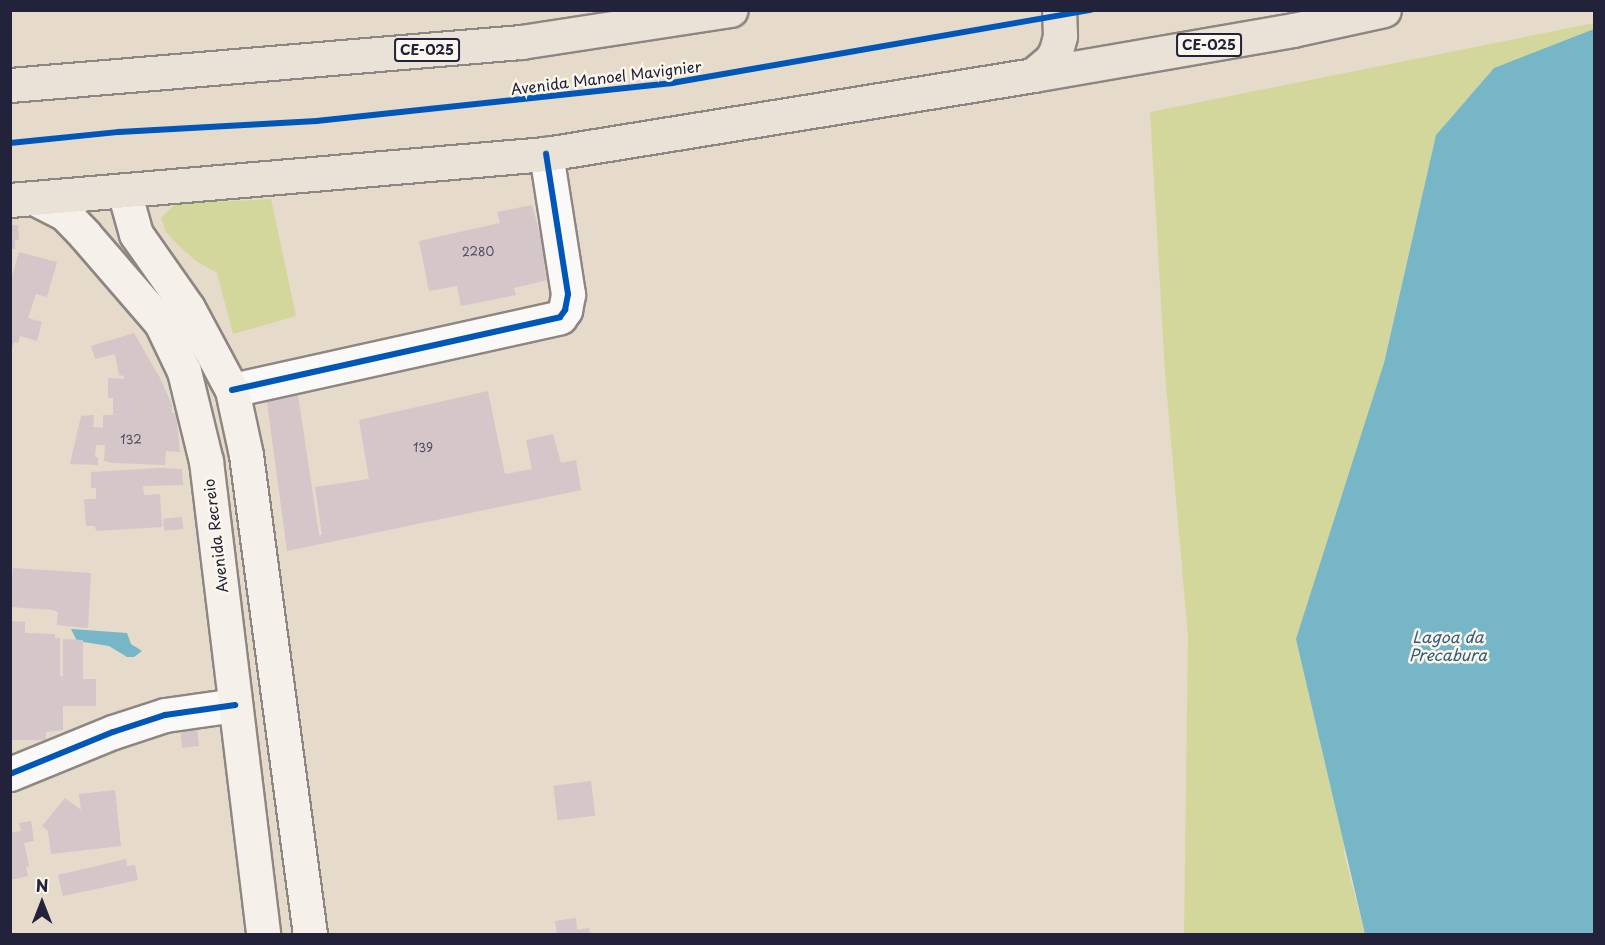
<!DOCTYPE html>
<style>
body{margin:0}
#map{position:relative;width:1605px;height:945px;overflow:hidden;background:#e6daca;font-family:"Playpen Sans",sans-serif}
div>[style]{position:absolute}
.green>*{inset:0;background:#d4d79c}
.water>*{inset:0;background:#77b6c7}
.building>*{inset:0;background:#d4c6c9;transform-origin:0 0}
.roads{filter:drop-shadow(2px 0 #8d8783) drop-shadow(-2px 0 #8d8783) drop-shadow(0 2px #8d8783) drop-shadow(0 -2px #8d8783)}
.street>*{height:33px;margin:-16.5px;padding:0 16.5px;transform-origin:16.5px;border-radius:16.5px;background:#fbf9f7}
.secondary>*{height:33px;margin:-16.5px;padding:0 16.5px;transform-origin:16.5px;border-radius:16.5px;background:#f5f0e9}
.highway>*{height:33px;margin:-16.5px;padding:0 16.5px;transform-origin:16.5px;border-radius:16.5px;background:#ebe2d7}
.cycleway>*{height:6px;margin:-3px;padding:0 3px;transform-origin:3px;border-radius:3px;background:#0057b8}
span{translate:-50% -50%;white-space:nowrap;text-align:center;line-height:1.15;-webkit-text-stroke:5px #fbf7ec;paint-order:stroke}
.number-label{font-size:12px;color:#4e4b5e}
.number-label span{-webkit-text-stroke-width:0}
.shield-label span{padding:2px 4px;background:#fbf7ec;border:2px solid;border-radius:4px;-webkit-text-stroke-width:0}
.shield-label{font-size:14px;color:#22223b;font-weight:700}
.street-label{font-size:15px;color:#22223b}
.water-label{font-size:16px;color:#335d7a;font-style:italic}
.frame{position:absolute;inset:0;border:12px solid #22223b;pointer-events:none}
.north{position:absolute;left:12px;top:873px;width:60px;height:60px;-webkit-text-stroke:4px #fbf7ec;paint-order:stroke;rotate:0deg;font-size:16px;font-weight:700;line-height:24px;text-align:center;color:#22223b}
.north::after{content:'';display:block;margin:auto;width:21px;height:27px;background:#22223b;clip-path:polygon(50% 0,100% 100%,50% 72%,0 100%)}
</style>
<div id="map">
<div class="green">
<div style="clip-path:polygon(1594px 23px,1594px 29px,1494px 68px,1436px 135px,1384px 363px,1344px 853px,1365px 934px,1184px 934px,1188px 637px,1165px 373px,1150px 112px)"></div>
<div style="clip-path:polygon(271px 199px,296px 316px,233px 334px,217px 273px,196px 261px,180px 247px,166px 232px,161px 218px,175px 204px)"></div>
</div>
<div class="water">
<div style="clip-path:polygon(1594px 29px,1594px 934px,1365px 934px,1296px 639px,1384px 363px,1436px 135px,1494px 68px)"></div>
<div style="clip-path:polygon(71px 629px,127px 633px,131px 644px,142px 651px,134px 657px,127px 657px,109px 646px,77px 641px)"></div>
</div>
<div class="building">
<div style="clip-path:polygon(532px 205px,548px 264px,544px 265px,547px 280px,514px 288px,516px 295px,461px 306px,457px 286px,429px 291px,419px 241px,500px 223px,497px 212px)"></div>
<div style="clip-path:polygon(10px 225px,18px 225px,19px 240px,15px 240px,15px 249px,10px 249px)"></div>
<div style="clip-path:polygon(19px 252px,57px 262px,47px 297px,36px 294px,28px 318px,42px 322px,37px 341px,20px 336px,18px 343px,14px 342px,11px 351px,10px 283px)"></div>
<div style="clip-path:polygon(134px 333px,160px 378px,172px 405px,172px 413px,176px 414px,180px 452px,166px 451px,165px 465px,113px 463px,104px 461px,105px 445px,96px 445px,95px 457px,98px 457px,98px 465px,70px 464px,81px 416px,94px 415px,93px 427px,103px 428px,103px 415px,124px 414px,113px 414px,113px 398px,108px 398px,108px 378px,124px 379px,124px 376px,119px 375px,115px 354px,95px 359px,91px 346px)"></div>
<div style="clip-path:polygon(488px 391px,505px 474px,532px 469px,526px 440px,553px 434px,561px 463px,576px 460px,581px 490px,287px 551px,267px 402px,298px 395px,319px 535px,322px 535px,315px 487px,369px 479px,359px 420px)"></div>
<div style="clip-path:polygon(159px 468px,182px 469px,183px 485px,143px 486px,144px 495px,160px 494px,162px 527px,96px 531px,95px 526px,86px 526px,84px 499px,96px 499px,96px 488px,91px 488px,91px 472px)"></div>
<div style="left:182px;top:517px;width:12px;height:19px;rotate:85deg"></div>
<div style="clip-path:polygon(13px 568px,91px 573px,88px 628px,57px 625px,58px 612px,53px 610px,10px 607px)"></div>
<div style="clip-path:polygon(11px 621px,25px 622px,25px 633px,55px 634px,55px 638px,60px 638px,60px 676px,63px 676px,63px 639px,83px 640px,83px 679px,96px 679px,96px 706px,63px 706px,63px 730px,46px 732px,46px 740px,11px 740px)"></div>
<div style="left:197px;top:727px;width:19px;height:17px;rotate:84deg"></div>
<div style="left:591px;top:781px;width:35px;height:38px;rotate:83deg"></div>
<div style="clip-path:polygon(115px 790px,121px 846px,51px 854px,48px 831px,42px 826px,65px 798px,81px 810px,79px 794px)"></div>
<div style="clip-path:polygon(31px 821px,34px 841px,24px 843px,29px 866px,26px 867px,28px 876px,10px 880px,10px 833px,21px 831px,19px 823px)"></div>
<div style="clip-path:polygon(126px 859px,127px 866px,135px 865px,138px 880px,63px 896px,58px 875px)"></div>
<div style="clip-path:polygon(576px 918px,577px 930px,589px 928px,590px 934px,557px 934px,555px 921px)"></div>
</div>
<div class="roads">
<div class="street">
<div style="left:232px;top:390px;width:336px;rotate:-12.5deg"></div>
<div style="left:560px;top:317px;width:9px;rotate:-54deg"></div>
<div style="left:565px;top:310px;width:16px;rotate:-79deg"></div>
<div style="left:568px;top:294px;width:142px;rotate:-98.9deg"></div>
<div style="left:10px;top:774px;width:111px;rotate:-22.2deg"></div>
<div style="left:113px;top:732px;width:55px;rotate:-18.1deg"></div>
<div style="left:165px;top:715px;width:71px;rotate:-8.1deg"></div>
</div>
<div class="secondary">
<div style="left:124px;top:191px;width:45px;rotate:74.4deg"></div>
<div style="left:136px;top:234px;width:90px;rotate:54.9deg"></div>
<div style="left:188px;top:308px;width:93px;rotate:61.8deg"></div>
<div style="left:232px;top:390px;width:66px;rotate:77.8deg"></div>
<div style="left:246px;top:455px;width:483px;rotate:82.4deg"></div>
<div style="left:34px;top:198px;width:34px;rotate:27deg"></div>
<div style="left:64px;top:213px;width:30px;rotate:46deg"></div>
<div style="left:85px;top:235px;width:116px;rotate:49.2deg"></div>
<div style="left:161px;top:323px;width:53px;rotate:64.4deg"></div>
<div style="left:184px;top:371px;width:93px;rotate:76.3deg"></div>
<div style="left:206px;top:461px;width:476px;rotate:83.1deg"></div>
</div>
<div class="highway">
<div style="left:1033px;top:75px;width:23px;rotate:-40deg"></div>
<div style="left:1051px;top:60px;width:10px;rotate:-61deg"></div>
<div style="left:1056px;top:51px;width:16px;rotate:-75deg"></div>
<div style="left:1060px;top:36px;width:26px;rotate:-92deg"></div>
<div style="left:10px;top:85px;width:513px;rotate:-4.81deg"></div>
<div style="left:521px;top:42px;width:212px;rotate:-8.7deg"></div>
<div style="left:10px;top:200px;width:538px;rotate:-4.91deg"></div>
<div style="left:546px;top:154px;width:493px;rotate:-9.2deg"></div>
<div style="left:1033px;top:75px;width:264px;rotate:-9.8deg"></div>
<div style="left:1293px;top:30px;width:93px;rotate:-12.4deg"></div>
</div>
</div>
<div class="cycleway">
<div style="left:10px;top:143px;width:110px;rotate:-5.8deg"></div>
<div style="left:119px;top:132px;width:198px;rotate:-3.2deg"></div>
<div style="left:317px;top:121px;width:357px;rotate:-6.1deg"></div>
<div style="left:672px;top:83px;width:425px;rotate:-9.9deg"></div>
<div style="left:232px;top:390px;width:336px;rotate:-12.5deg"></div>
<div style="left:560px;top:317px;width:9px;rotate:-54deg"></div>
<div style="left:565px;top:310px;width:16px;rotate:-79deg"></div>
<div style="left:568px;top:294px;width:142px;rotate:-98.9deg"></div>
<div style="left:10px;top:774px;width:111px;rotate:-22.2deg"></div>
<div style="left:113px;top:732px;width:55px;rotate:-18.1deg"></div>
<div style="left:165px;top:715px;width:71px;rotate:-8.1deg"></div>
</div>
<div class="number-label">
<span style="left:478px;top:252px">2280</span>
<span style="left:131px;top:440px">132</span>
<span style="left:423px;top:448px">139</span>
</div>
<div class="shield-label">
<span style="left:1209px;top:45px">CE-025</span>
<span style="left:427px;top:50px">CE-025</span>
</div>
<div class="street-label">
<span style="left:606px;top:77px;rotate:-7deg">Avenida Manoel Mavignier</span>
<span style="left:215px;top:536px;rotate:-97deg">Avenida Recreio</span>
</div>
<div class="water-label">
<span style="left:1448px;top:645px">Lagoa da<br>Precabura</span>
</div>
<div class="frame"></div>
<div class="north">N</div>
</div>
